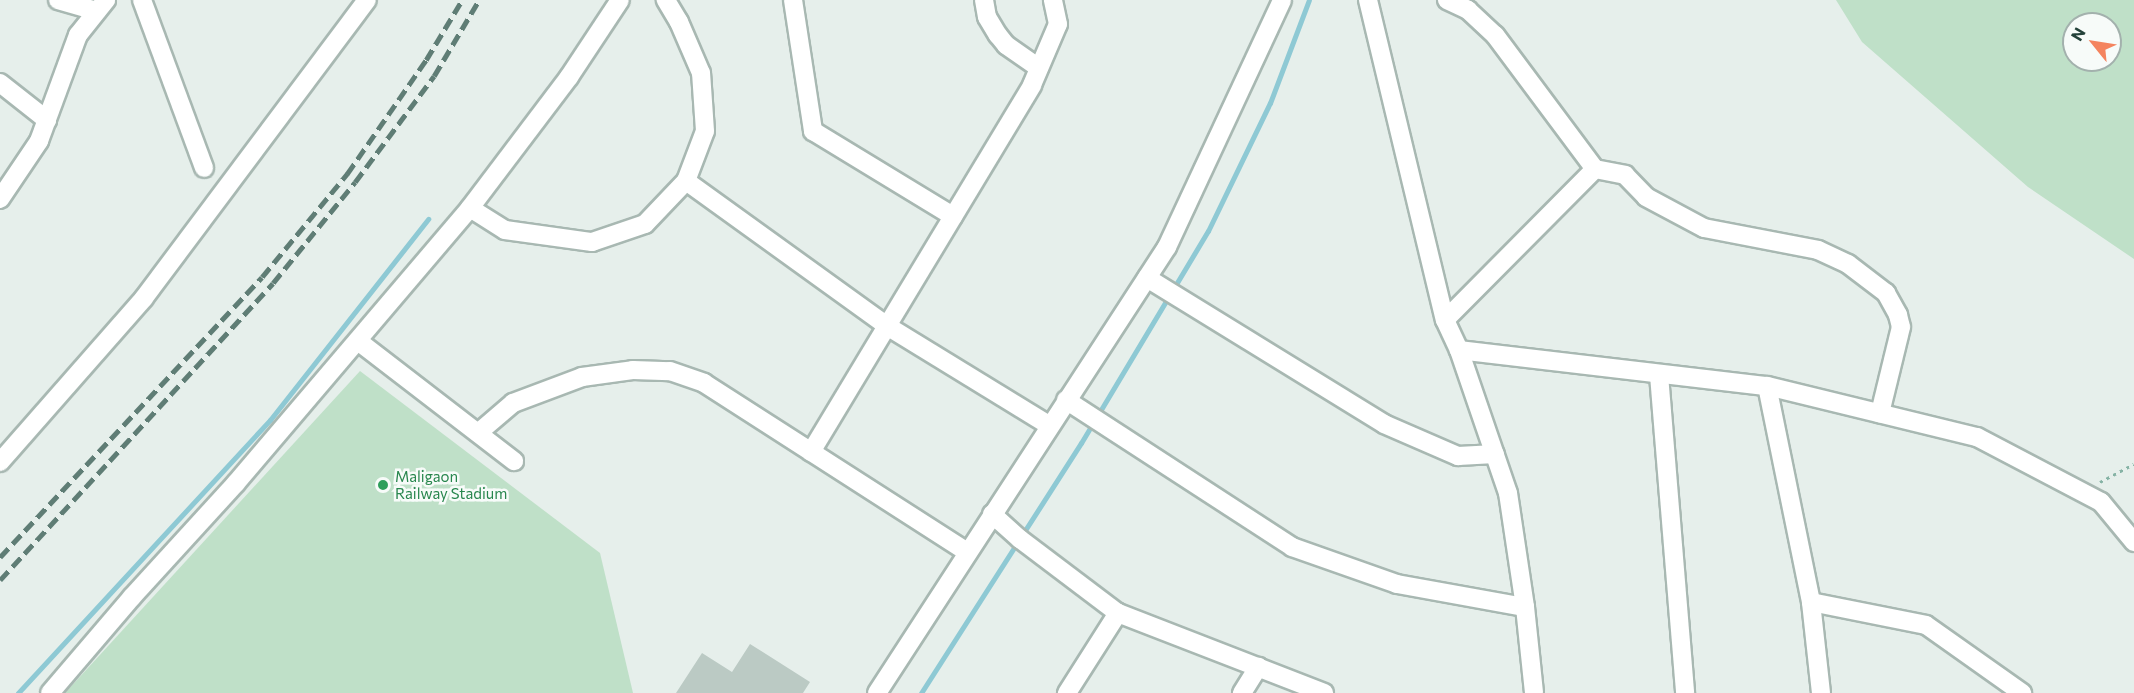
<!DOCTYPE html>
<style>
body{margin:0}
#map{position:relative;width:2134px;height:693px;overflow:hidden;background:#e6efeb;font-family:Commissioner,sans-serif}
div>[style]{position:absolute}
.green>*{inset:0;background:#bfe0c8}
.stream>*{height:5px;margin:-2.5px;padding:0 2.5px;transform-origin:2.5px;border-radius:2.5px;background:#8ec9d4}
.building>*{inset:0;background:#bbcac4}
.path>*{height:3px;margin-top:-1.5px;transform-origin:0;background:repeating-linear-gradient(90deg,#86b3a5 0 3px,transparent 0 7.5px)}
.roads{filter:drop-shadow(2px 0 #a8b8b2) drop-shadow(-2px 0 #a8b8b2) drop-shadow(0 2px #a8b8b2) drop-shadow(0 -2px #a8b8b2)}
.minor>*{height:18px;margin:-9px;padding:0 9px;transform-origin:9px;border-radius:9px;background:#fff}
.rail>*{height:4.5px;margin-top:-2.25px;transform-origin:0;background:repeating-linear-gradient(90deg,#5f7d75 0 12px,transparent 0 18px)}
.dots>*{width:16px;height:16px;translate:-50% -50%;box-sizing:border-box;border:3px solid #f7fbf9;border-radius:50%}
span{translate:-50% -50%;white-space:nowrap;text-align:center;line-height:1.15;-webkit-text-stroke:5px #f7fbf9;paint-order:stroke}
.leisure-label{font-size:15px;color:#27864d}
.left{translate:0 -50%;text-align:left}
.north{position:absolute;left:2062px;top:12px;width:60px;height:60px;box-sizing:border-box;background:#f7fbf9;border:2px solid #a3b1ad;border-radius:50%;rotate:300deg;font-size:16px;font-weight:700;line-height:24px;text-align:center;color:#24423a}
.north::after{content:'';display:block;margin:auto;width:21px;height:27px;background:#f4845f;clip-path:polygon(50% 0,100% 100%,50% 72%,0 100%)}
</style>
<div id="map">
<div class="green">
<div style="clip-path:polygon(evenodd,1836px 0,2134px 0,2134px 259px,2028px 187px,1862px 42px,1836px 0,2074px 24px,2110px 24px,2110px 60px,2074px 60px,2074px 24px)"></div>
<div style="clip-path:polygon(360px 371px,600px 553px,633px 693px,65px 693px)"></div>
</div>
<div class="stream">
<div style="left:18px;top:693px;width:372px;rotate:-47.3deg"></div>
<div style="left:270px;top:420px;width:256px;rotate:-51.8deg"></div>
<div style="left:921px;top:693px;width:297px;rotate:-57.4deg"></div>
<div style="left:1081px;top:443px;width:247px;rotate:-59.1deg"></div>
<div style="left:1208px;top:231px;width:142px;rotate:-64.2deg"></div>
<div style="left:1270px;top:103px;width:110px;rotate:-69.3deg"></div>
</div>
<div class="building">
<div style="clip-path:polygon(750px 644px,810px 682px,803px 693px,676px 693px,702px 653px,732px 672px)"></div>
</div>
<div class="path">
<div style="left:2100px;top:482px;width:38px;rotate:-28deg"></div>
</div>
<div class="roads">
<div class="minor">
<div style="left:58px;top:0;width:40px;rotate:16deg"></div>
<div style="left:142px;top:0;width:179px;rotate:69.7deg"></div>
<div style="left:793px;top:0;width:133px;rotate:81.3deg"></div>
<div style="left:813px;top:131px;width:164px;rotate:31.3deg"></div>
<div style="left:984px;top:0;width:17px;rotate:80deg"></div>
<div style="left:987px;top:17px;width:21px;rotate:59deg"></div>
<div style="left:998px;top:35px;width:13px;rotate:51deg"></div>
<div style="left:1006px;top:45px;width:40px;rotate:34.9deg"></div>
<div style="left:1368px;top:0;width:329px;rotate:76.5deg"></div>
<div style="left:1445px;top:320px;width:33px;rotate:65deg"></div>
<div style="left:1459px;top:350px;width:151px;rotate:71.1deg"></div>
<div style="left:1508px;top:493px;width:115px;rotate:81.5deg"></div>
<div style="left:1525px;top:607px;width:86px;rotate:84deg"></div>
<div style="left:1447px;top:0;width:23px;rotate:25deg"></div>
<div style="left:1468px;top:10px;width:37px;rotate:43deg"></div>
<div style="left:1495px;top:35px;width:167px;rotate:53.3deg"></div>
<div style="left:1595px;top:169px;width:31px;rotate:11deg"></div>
<div style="left:1625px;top:175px;width:30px;rotate:46deg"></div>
<div style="left:1646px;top:197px;width:66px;rotate:28.1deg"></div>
<div style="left:1704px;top:228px;width:116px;rotate:10.9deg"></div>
<div style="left:1818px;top:250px;width:33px;rotate:25deg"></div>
<div style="left:1848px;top:264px;width:48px;rotate:37.3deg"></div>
<div style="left:1886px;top:293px;width:25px;rotate:61deg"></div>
<div style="left:1898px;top:315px;width:12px;rotate:76deg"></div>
<div style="left:1901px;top:327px;width:89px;rotate:103.7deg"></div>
<div style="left:0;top:83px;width:60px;rotate:38.2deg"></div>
<div style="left:686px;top:181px;width:248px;rotate:35.8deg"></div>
<div style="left:887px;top:326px;width:191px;rotate:31.5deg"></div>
<div style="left:0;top:199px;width:70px;rotate:-56.1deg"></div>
<div style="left:39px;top:141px;width:113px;rotate:-69.8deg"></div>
<div style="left:78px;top:35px;width:45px;rotate:-51.3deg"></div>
<div style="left:470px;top:208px;width:41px;rotate:32.2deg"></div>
<div style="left:505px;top:230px;width:88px;rotate:7.9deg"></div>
<div style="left:592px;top:242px;width:56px;rotate:-18.8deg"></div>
<div style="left:645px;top:224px;width:59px;rotate:-46.4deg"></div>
<div style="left:686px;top:181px;width:53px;rotate:-69.2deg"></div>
<div style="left:705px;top:131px;width:58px;rotate:-93.9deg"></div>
<div style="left:701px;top:73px;width:56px;rotate:-113.3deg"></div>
<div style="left:679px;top:22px;width:26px;rotate:-121deg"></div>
<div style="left:1147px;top:278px;width:278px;rotate:31.6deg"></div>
<div style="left:1384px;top:424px;width:81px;rotate:23.4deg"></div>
<div style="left:1458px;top:456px;width:37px;rotate:-3deg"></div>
<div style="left:1445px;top:320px;width:213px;rotate:-45.2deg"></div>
<div style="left:358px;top:341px;width:197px;rotate:37.6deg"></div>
<div style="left:1459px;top:350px;width:310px;rotate:6.7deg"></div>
<div style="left:1659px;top:375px;width:319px;rotate:85.3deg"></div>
<div style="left:1066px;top:400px;width:270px;rotate:33deg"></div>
<div style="left:1292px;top:547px;width:111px;rotate:19.4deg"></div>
<div style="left:1397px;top:584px;width:130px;rotate:10.2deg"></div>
<div style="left:478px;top:433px;width:46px;rotate:-40.6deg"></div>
<div style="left:513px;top:403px;width:74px;rotate:-20.6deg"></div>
<div style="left:582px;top:377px;width:51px;rotate:-7.8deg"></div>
<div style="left:633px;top:370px;width:37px;rotate:2deg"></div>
<div style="left:670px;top:371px;width:36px;rotate:19deg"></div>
<div style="left:704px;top:383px;width:313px;rotate:32.7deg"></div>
<div style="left:811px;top:452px;width:428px;rotate:-58.9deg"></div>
<div style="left:1032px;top:85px;width:66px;rotate:-66.9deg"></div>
<div style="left:1058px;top:24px;width:25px;rotate:-102deg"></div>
<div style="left:0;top:462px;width:218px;rotate:-48.7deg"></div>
<div style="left:144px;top:298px;width:372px;rotate:-53.2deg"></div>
<div style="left:992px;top:514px;width:38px;rotate:42deg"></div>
<div style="left:1020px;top:539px;width:123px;rotate:37.1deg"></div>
<div style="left:1118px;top:613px;width:221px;rotate:21.2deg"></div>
<div style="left:1811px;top:602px;width:117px;rotate:11.3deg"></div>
<div style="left:1926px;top:625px;width:118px;rotate:35.3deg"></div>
<div style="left:50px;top:693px;width:126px;rotate:-49.5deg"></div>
<div style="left:132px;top:597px;width:154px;rotate:-47.6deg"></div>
<div style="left:236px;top:483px;width:361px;rotate:-49.6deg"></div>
<div style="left:470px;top:208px;width:164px;rotate:-52.9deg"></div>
<div style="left:569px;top:77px;width:92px;rotate:-56.5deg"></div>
<div style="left:877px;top:693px;width:532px;rotate:-56.97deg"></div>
<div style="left:1167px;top:247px;width:272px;rotate:-65deg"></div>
<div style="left:1067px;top:693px;width:95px;rotate:-57.5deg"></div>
<div style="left:1242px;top:693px;width:31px;rotate:-58deg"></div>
<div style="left:1821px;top:693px;width:92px;rotate:-96.3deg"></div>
<div style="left:1811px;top:602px;width:220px;rotate:-101.5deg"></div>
<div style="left:1767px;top:386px;width:216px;rotate:13.7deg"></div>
<div style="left:1977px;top:437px;width:140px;rotate:27.7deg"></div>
<div style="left:2101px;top:502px;width:52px;rotate:50.5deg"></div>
</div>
</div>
<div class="rail">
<div style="left:0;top:557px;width:383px;rotate:-46.9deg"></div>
<div style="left:262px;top:277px;width:134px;rotate:-50.5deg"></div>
<div style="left:347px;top:174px;width:139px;rotate:-55.3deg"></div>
<div style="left:426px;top:60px;width:70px;rotate:-59deg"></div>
<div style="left:0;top:580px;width:403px;rotate:-47.4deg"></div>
<div style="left:273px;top:283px;width:130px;rotate:-50.9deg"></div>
<div style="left:355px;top:182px;width:132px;rotate:-53.3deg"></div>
<div style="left:434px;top:76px;width:88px;rotate:-59.4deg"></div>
</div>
<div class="dots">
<div style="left:383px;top:485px;background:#2e9e5b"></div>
</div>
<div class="leisure-label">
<span class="left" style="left:395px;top:485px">Maligaon<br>Railway Stadium</span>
</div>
<div class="north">N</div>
</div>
